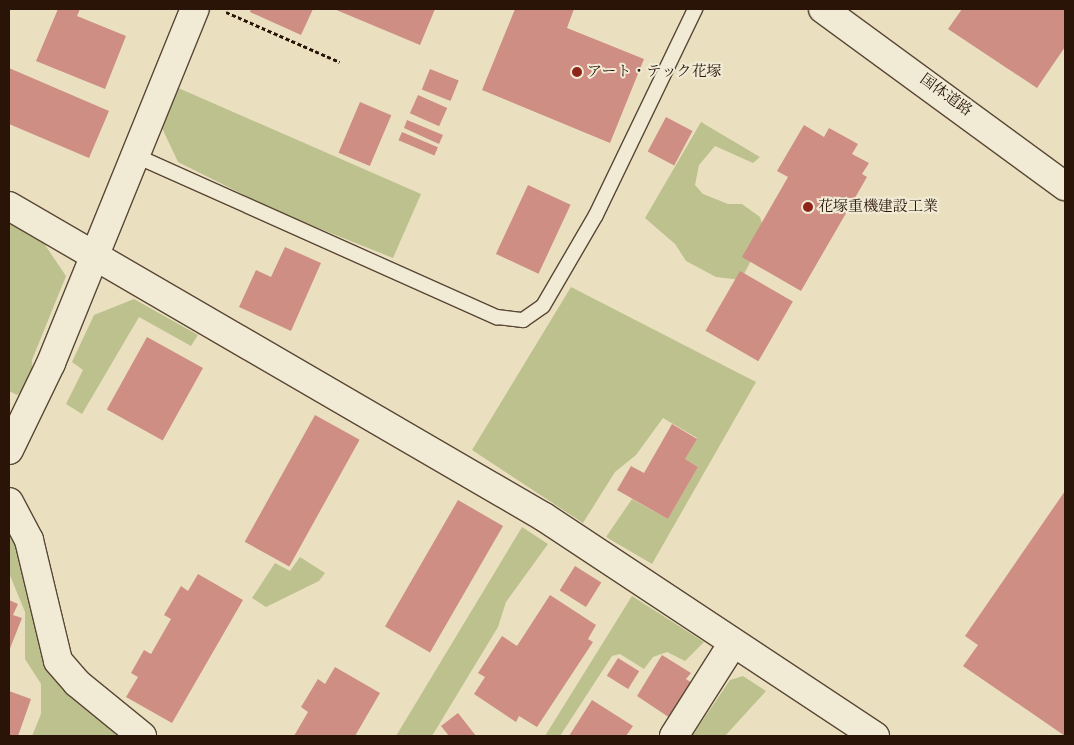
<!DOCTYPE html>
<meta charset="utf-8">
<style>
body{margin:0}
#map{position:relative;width:1074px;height:745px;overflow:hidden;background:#eae0c0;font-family:Alegreya,"Noto Serif JP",serif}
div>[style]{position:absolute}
.green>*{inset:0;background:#bcc18e}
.building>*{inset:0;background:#ce8e83;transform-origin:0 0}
.path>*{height:3px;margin-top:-1.5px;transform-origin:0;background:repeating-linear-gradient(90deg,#291407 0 4px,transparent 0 6.5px)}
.roads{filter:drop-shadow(1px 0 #594735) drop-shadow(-1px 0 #594735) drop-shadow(0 1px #594735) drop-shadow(0 -1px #594735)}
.service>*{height:14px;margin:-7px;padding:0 7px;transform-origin:7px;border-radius:7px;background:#f1ebd6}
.minor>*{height:28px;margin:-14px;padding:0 14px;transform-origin:14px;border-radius:14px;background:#f1ebd6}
.tertiary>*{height:28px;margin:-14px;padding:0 14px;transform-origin:14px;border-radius:14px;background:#f1ebd6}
.dots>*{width:14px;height:14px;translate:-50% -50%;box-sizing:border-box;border:2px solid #f1ebd6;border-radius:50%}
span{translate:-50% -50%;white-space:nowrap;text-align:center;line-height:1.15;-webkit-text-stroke:4px #f1ebd6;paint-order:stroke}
.poi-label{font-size:15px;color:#291407}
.left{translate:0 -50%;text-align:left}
.street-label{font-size:15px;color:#291407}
.frame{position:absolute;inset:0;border:10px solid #291407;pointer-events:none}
</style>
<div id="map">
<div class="green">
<div style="clip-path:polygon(176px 87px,421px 194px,393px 258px,278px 212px,178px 162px,162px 128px)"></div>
<div style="clip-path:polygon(701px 122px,760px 157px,753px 163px,715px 146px,699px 165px,695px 185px,703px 194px,728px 204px,742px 204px,760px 217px,765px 233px,741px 280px,716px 277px,686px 261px,675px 244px,645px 218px)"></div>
<div style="clip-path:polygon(9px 219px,41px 239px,66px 276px,32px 360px,33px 382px,17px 395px,9px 391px)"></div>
<div style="clip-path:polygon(571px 287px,756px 382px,652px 564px,606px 537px,632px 499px,668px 519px,698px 467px,685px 459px,697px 438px,663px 418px,636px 455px,615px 472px,583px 523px,472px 450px)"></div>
<div style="clip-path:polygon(134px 299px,198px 335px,191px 346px,139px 317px,82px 414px,66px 404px,83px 370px,72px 362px,94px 315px)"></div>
<div style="clip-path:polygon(9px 521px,16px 530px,55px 679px,117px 736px,32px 736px,41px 714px,41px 684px,25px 659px,25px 612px,9px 573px)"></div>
<div style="clip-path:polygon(522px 527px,548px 544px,506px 602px,498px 627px,432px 736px,396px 736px)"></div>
<div style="clip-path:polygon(300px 557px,325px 573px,319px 581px,266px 607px,252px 598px,275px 563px,290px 571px)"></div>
<div style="clip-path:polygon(632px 596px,704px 642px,685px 661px,667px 652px,653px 657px,644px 669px,620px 654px,612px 656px,560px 736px,545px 736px)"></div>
<div style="clip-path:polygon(743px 676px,766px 691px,725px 736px,692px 736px,730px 680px)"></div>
</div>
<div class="building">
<div style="clip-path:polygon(58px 9px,80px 9px,77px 16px,126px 36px,105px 89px,36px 61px)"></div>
<div style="clip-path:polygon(251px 9px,313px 9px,301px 35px,250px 12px)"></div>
<div style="clip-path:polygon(334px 9px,435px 9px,420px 45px)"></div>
<div style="clip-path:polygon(515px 9px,574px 9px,567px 28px,644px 59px,610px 143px,482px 90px)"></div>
<div style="clip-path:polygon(962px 9px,1065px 9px,1065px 47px,1037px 88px,948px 29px)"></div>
<div style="clip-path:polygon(9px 68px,109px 111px,89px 158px,9px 124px)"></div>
<div style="left:430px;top:69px;width:31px;height:22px;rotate:22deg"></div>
<div style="left:418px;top:95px;width:32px;height:20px;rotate:24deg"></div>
<div style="left:360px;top:102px;width:34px;height:55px;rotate:23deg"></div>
<div style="left:666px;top:117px;width:30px;height:39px;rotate:28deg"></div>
<div style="clip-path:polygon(407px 120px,443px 135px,439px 144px,404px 128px)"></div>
<div style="clip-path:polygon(804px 125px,824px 137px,829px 128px,858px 144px,852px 154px,869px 163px,862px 174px,867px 177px,801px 291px,742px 257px,788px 177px,777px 171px)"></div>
<div style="left:402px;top:132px;width:39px;height:9px;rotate:23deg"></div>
<div style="left:528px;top:185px;width:47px;height:76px;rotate:25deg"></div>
<div style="clip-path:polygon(285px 247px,321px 263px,291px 331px,239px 307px,256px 270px,271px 277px)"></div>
<div style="left:740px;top:271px;width:61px;height:69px;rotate:30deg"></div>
<div style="left:147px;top:337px;width:64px;height:83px;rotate:29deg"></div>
<div style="left:315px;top:415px;width:51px;height:145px;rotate:29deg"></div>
<div style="clip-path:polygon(672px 424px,697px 439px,685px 459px,698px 467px,668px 519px,617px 490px,631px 466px,644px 473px)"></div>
<div style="clip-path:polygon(1065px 491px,1065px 736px,963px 666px,978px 645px,965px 636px)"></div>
<div style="left:458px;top:500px;width:52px;height:146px;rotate:30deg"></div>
<div style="left:575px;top:566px;width:31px;height:29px;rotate:32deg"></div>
<div style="clip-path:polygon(198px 574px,243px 600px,172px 723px,126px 697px,138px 677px,131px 673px,144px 650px,151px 654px,171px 619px,164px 615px,181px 586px,188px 591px)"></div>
<div style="clip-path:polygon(550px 595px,596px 625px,588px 639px,593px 642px,537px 727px,519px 716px,516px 722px,474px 694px,485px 677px,478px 673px,502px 636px,517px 646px)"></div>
<div style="clip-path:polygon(9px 600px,18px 604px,13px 615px,22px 618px,9px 651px)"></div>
<div style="clip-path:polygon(662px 655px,691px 673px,686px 679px,692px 683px,670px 718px,637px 696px)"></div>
<div style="left:618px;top:658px;width:25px;height:21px;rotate:32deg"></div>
<div style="clip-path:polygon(335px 667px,380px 693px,355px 736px,294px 736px,308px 712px,301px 707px,318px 679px,325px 684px)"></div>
<div style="clip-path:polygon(9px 691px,31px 699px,18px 736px,9px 736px)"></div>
<div style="clip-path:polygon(592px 700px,633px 726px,626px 736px,569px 736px)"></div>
<div style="clip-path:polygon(458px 713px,476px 736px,449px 736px,441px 726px)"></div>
</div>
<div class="path">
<div style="left:226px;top:12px;width:124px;rotate:23.7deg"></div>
</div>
<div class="roads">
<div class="service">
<div style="left:134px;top:155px;width:398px;rotate:24.1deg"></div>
<div style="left:497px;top:317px;width:26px;rotate:7deg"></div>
<div style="left:523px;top:320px;width:24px;rotate:-35deg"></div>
<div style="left:543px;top:306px;width:105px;rotate:-59.8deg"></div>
<div style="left:596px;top:215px;width:229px;rotate:-64.3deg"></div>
</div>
<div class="minor">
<div style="left:9px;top:206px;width:619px;rotate:30.17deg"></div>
<div style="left:544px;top:517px;width:397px;rotate:33.5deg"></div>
<div style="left:9px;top:450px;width:97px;rotate:-64.2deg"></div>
<div style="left:51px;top:363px;width:382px;rotate:-67.9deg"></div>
<div style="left:9px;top:502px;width:43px;rotate:62.2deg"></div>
<div style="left:29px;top:540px;width:124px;rotate:76.5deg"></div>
<div style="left:58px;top:661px;width:29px;rotate:49deg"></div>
<div style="left:77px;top:683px;width:84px;rotate:39.2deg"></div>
<div style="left:674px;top:736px;width:110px;rotate:-57.6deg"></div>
</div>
<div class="tertiary">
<div style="left:823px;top:9px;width:300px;rotate:36.2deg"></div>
</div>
</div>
<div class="dots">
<div style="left:577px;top:72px;background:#8f2418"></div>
<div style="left:808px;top:207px;background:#8f2418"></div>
</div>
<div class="poi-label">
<span class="left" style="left:587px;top:72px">アート・テック花塚</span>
<span class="left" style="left:818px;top:207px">花塚重機建設工業</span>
</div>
<div class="street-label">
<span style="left:946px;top:95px;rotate:36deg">国体道路</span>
</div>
<div class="frame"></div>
</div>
